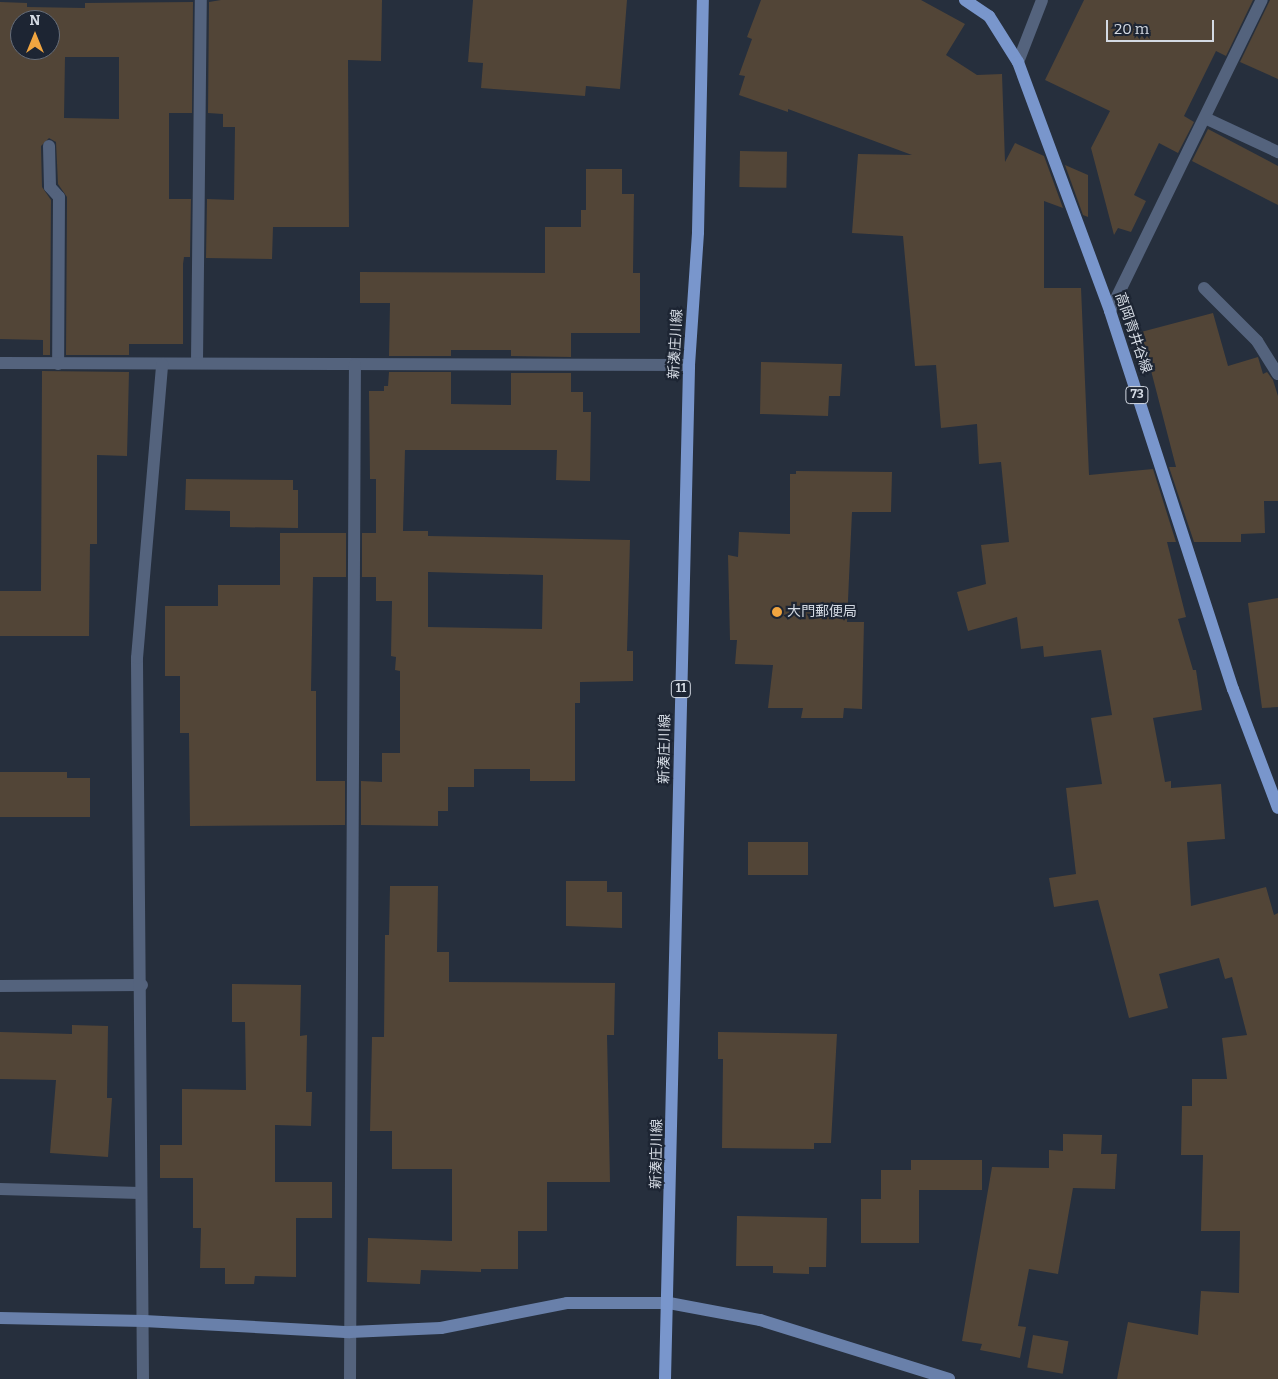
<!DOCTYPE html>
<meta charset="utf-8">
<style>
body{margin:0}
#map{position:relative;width:1278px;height:1379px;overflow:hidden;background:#262f3d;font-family:Bitter,"Noto Sans JP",serif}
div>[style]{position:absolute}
.building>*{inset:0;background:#524537;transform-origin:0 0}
.lane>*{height:12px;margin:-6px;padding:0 6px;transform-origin:6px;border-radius:6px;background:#54637d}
.street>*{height:12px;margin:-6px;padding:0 6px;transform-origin:6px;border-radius:6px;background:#54637d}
.secondary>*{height:12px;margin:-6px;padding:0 6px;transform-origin:6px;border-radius:6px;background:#6980aa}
.primary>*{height:12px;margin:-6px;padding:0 6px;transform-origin:6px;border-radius:6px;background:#7996cc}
.dots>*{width:14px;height:14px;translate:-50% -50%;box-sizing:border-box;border:2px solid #1d2533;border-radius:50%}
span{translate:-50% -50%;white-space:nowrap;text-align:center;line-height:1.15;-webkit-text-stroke:4.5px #1d2533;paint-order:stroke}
.shield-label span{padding:1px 4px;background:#1d2533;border:1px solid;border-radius:4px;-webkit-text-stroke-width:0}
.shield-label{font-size:12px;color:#d4dae3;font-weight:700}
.street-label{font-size:14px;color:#d4dae3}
.poi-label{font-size:14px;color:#d4dae3}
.left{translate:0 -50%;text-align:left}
.north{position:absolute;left:10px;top:10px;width:50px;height:50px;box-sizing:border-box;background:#1d2533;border:1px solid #666d79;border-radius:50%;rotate:0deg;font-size:14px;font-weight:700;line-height:20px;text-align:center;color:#d4dae3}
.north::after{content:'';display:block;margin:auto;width:18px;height:22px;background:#f1a540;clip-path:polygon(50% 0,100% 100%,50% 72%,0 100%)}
.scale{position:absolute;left:1106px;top:20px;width:108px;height:22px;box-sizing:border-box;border:2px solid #d4dae3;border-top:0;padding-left:6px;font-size:15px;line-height:18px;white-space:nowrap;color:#d4dae3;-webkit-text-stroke:4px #1d2533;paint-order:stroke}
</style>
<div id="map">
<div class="building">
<div style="clip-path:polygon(221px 0,382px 0,381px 61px,348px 60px,349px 227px,273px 227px,272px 259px,206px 258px,207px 199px,234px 200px,235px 127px,223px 127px,223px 114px,208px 113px,209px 2px)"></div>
<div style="clip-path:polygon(473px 0,627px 0,620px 89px,586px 86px,585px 96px,481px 88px,483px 63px,468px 62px)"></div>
<div style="clip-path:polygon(761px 0,921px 0,965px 24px,946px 55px,977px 75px,1002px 74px,1005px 162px,1015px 143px,1044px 156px,1063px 208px,1044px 201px,1044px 288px,1081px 288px,1089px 475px,1153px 469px,1176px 542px,1167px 542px,1186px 617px,1178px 619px,1193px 670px,1196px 670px,1202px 710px,1153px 718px,1165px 782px,1171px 781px,1171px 788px,1221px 784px,1225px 839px,1187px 842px,1191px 906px,1266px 887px,1274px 915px,1278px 913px,1278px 1379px,1117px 1379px,1128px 1322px,1198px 1335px,1201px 1291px,1239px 1293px,1240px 1231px,1201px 1231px,1203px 1155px,1181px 1155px,1182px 1106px,1192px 1106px,1192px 1079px,1227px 1079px,1222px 1038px,1247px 1035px,1232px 977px,1225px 979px,1219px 958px,1159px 974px,1168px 1008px,1129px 1018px,1098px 900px,1054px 907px,1049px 878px,1076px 874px,1066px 788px,1102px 784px,1091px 718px,1112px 715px,1101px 650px,1044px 657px,1043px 646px,1021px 649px,1017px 617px,968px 631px,957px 592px,986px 584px,981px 545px,1009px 542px,1001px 462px,979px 464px,977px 424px,941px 428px,936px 365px,915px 366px,903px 236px,852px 233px,858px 154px,912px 155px,788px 109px,788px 112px,739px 95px,745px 76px,739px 75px,752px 39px,747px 37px)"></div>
<div style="clip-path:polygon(1084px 0,1253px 0,1226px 56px,1216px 51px,1184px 116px,1194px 122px,1178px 153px,1159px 143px,1134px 195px,1146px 201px,1131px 232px,1118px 228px,1114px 235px,1091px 148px,1110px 111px,1045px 80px)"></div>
<div style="clip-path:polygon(1270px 0,1278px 0,1278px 79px,1240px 62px)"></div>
<div style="clip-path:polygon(evenodd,0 2px,27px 3px,27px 7px,85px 8px,85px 3px,193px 2px,192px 113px,169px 113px,169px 199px,191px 199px,190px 257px,184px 257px,183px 264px,183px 344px,129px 344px,129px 355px,66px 355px,67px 197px,58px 184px,56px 142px,49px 138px,41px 146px,42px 187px,51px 200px,50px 355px,43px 355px,43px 340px,0 339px,0 2px,20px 20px,50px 20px,50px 50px,20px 50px,20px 20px,0 2px,65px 57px,119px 57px,119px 119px,64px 118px,65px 57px)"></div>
<div style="clip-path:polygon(1208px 129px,1278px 166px,1278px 205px,1192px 161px)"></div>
<div style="left:740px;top:151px;width:47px;height:36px;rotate:1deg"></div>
<div style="clip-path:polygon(1065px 165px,1088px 175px,1088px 217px,1083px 215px)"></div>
<div style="clip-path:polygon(586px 169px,622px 169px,622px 194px,634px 194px,633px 273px,640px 273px,640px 333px,571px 333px,571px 357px,511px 356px,511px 350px,451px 350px,451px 356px,389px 356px,390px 303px,360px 303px,360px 272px,545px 273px,545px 227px,581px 227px,581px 210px,586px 210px)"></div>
<div style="clip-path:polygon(1213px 313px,1228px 366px,1258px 357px,1263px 374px,1267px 372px,1273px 380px,1278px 396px,1278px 501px,1264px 501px,1265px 533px,1241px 534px,1241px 542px,1194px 542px,1169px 467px,1176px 467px,1141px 332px)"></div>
<div style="clip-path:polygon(761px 362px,842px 364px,840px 396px,829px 396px,828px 416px,760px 414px)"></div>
<div style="clip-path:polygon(42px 371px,129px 372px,127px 456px,97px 455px,97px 544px,90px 544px,89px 636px,0 636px,0 591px,41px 591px)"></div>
<div style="clip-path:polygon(evenodd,389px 372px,451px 372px,451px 404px,511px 405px,511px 373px,571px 373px,571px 392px,583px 392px,583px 412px,591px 412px,590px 481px,556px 480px,557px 450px,405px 450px,403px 531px,428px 531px,428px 536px,630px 540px,627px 651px,633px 651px,633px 681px,580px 682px,580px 703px,575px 703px,575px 781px,530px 781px,530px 769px,474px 769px,474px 787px,448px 787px,448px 811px,438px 811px,438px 826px,361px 825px,361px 781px,382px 782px,382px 753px,400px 753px,400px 671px,395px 670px,396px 657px,391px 656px,392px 601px,376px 601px,376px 577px,362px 577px,362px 533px,376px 533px,376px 479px,370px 479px,369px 391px,384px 391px,384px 386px,388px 386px,389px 372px,428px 572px,543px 575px,542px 629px,428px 627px,428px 572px)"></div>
<div style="clip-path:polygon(796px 471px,892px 472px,891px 512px,852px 512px,847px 622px,864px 622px,862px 709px,844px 708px,843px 718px,801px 718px,803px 708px,768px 708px,773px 665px,735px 664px,737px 640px,730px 640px,728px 555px,738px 557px,739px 532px,790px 534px,790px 474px,796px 474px)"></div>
<div style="clip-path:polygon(186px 479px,293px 480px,293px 490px,298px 490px,298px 528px,230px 527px,230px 511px,185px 510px)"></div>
<div style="clip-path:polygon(280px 533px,346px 533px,346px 577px,313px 577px,311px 691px,316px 691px,316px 781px,345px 781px,345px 825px,190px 826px,189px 733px,180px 733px,180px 676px,165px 676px,165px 606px,218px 606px,218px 585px,280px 585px)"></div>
<div style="clip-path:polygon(1278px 598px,1278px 707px,1262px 708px,1248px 603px)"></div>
<div style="clip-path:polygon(0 772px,67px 772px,67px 778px,90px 778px,90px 817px,0 817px)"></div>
<div style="left:748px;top:842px;width:60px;height:33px"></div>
<div style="clip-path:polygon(566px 881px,607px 881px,607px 892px,622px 892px,622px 928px,566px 926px)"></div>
<div style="clip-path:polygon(390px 886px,438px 886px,437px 952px,449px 952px,449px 982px,615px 983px,614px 1035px,607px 1035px,610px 1182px,547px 1182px,547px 1231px,518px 1231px,518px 1269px,481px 1269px,481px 1272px,421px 1270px,420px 1284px,367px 1282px,368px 1238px,452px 1241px,452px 1169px,392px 1169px,392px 1131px,370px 1131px,372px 1037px,384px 1037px,385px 935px,389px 935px)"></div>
<div style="clip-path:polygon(232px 984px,301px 985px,300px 1036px,307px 1035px,306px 1092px,312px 1092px,311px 1126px,275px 1125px,275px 1182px,332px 1182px,332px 1218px,296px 1218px,296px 1277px,255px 1276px,254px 1284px,225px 1284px,225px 1268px,200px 1268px,201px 1228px,193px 1228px,193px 1178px,160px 1178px,160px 1145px,182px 1145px,182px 1089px,246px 1090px,245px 1022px,232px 1022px)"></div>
<div style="clip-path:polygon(72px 1025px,108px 1026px,107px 1098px,112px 1098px,108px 1157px,50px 1153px,56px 1080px,0 1079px,0 1032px,72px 1034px)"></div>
<div style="clip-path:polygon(718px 1032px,837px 1034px,831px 1143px,814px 1143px,814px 1149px,722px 1148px,723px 1059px,718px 1059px)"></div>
<div style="clip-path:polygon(1063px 1134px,1102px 1135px,1101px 1154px,1117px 1154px,1115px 1189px,1073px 1188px,1058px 1274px,1029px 1269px,1018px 1326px,1026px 1327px,1020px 1358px,980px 1350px,982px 1344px,962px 1341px,992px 1167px,1049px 1168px,1049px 1150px,1063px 1151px)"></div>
<div style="clip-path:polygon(911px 1160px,982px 1160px,982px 1190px,919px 1190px,919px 1243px,861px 1243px,861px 1199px,881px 1199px,881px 1170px,911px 1170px)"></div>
<div style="clip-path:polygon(737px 1216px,827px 1218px,826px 1267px,809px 1267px,809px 1274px,773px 1273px,773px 1266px,736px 1266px)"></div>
<div style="left:1033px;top:1335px;width:36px;height:33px;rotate:10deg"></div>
</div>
<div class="lane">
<div style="left:1205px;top:118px;width:81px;rotate:25deg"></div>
<div style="left:49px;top:146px;width:41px;rotate:88.6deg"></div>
<div style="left:50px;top:187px;width:13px;rotate:48deg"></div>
<div style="left:59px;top:197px;width:167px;rotate:90.3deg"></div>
<div style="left:1204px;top:288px;width:75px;rotate:45deg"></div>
<div style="left:1257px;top:341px;width:39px;rotate:58deg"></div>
</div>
<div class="street">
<div style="left:1018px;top:62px;width:66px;rotate:-68.8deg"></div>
<div style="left:1110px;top:311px;width:346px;rotate:-64deg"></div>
<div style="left:197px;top:362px;width:362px;rotate:-89.4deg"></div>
<div style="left:0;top:363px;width:689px;rotate:0.17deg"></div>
<div style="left:0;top:986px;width:142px;rotate:-0.4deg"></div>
<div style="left:0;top:1189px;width:140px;rotate:1.6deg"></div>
<div style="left:143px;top:1379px;width:721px;rotate:-90.48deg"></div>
<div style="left:137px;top:658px;width:295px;rotate:-85.1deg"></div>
<div style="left:350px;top:1379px;width:1014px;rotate:-89.72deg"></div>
</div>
<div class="secondary">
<div style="left:0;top:1318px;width:144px;rotate:1.2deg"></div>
<div style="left:144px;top:1321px;width:206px;rotate:3.1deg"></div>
<div style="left:350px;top:1332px;width:91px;rotate:-2.5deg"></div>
<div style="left:441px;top:1328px;width:128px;rotate:-11.2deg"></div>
<div style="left:567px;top:1303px;width:102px"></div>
<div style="left:669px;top:1303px;width:93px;rotate:10.6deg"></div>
<div style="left:760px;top:1320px;width:198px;rotate:17.3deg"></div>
</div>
<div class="primary">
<div style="left:965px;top:0;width:29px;rotate:34deg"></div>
<div style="left:989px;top:16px;width:54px;rotate:57.8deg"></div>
<div style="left:1018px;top:62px;width:265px;rotate:69.7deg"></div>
<div style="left:1110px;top:311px;width:398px;rotate:72deg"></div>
<div style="left:1233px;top:689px;width:127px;rotate:69.3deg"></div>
<div style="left:665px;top:1379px;width:1014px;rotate:-88.64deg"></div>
<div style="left:689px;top:365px;width:133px;rotate:-86.1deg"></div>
<div style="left:698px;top:232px;width:232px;rotate:-88.8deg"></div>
</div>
<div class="dots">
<div style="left:777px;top:612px;background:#f1a540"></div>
</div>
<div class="shield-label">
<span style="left:1137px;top:395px">73</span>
<span style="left:681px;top:689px">11</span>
</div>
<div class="street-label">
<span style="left:1133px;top:333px;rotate:71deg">高岡青井谷線</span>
<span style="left:676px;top:344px;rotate:-87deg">新湊庄川線</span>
<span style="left:665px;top:749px;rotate:-89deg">新湊庄川線</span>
<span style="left:657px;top:1154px;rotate:-89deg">新湊庄川線</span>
</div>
<div class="poi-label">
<span class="left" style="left:787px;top:612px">大門郵便局</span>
</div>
<div class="north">N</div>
<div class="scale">20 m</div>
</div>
